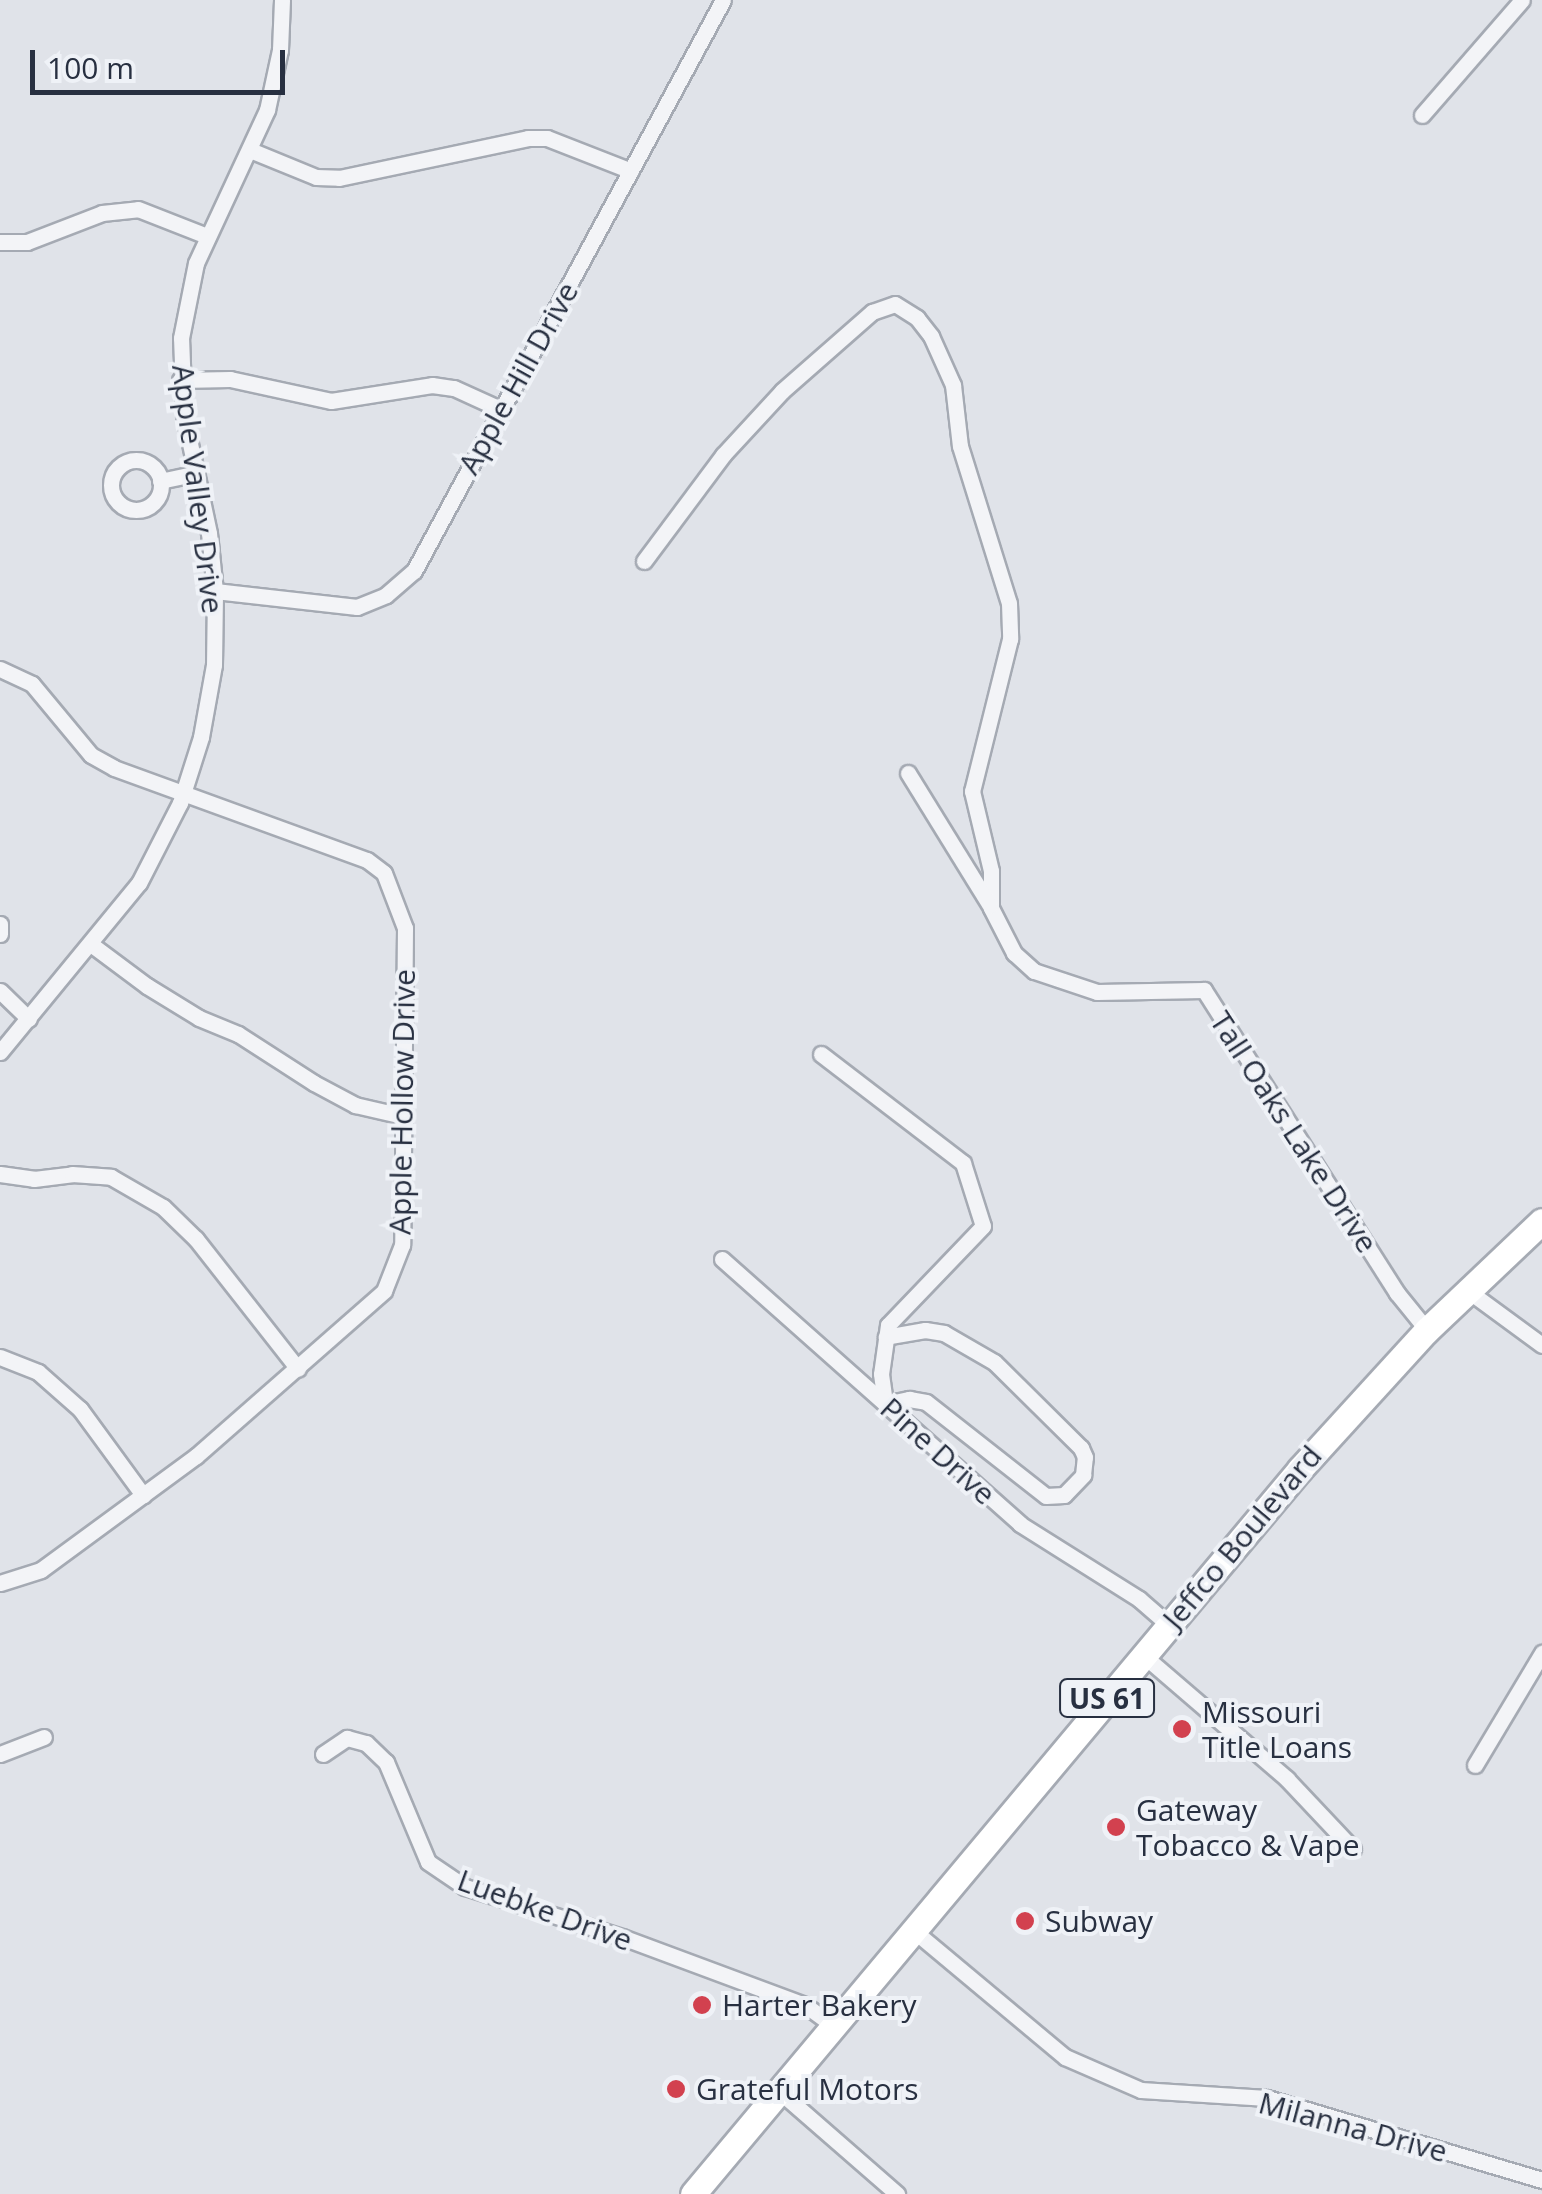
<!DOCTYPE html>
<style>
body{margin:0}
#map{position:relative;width:1542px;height:2194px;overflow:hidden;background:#e0e3e9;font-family:"Open Sans",sans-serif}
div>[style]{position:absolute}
.roads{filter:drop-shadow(2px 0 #a5aab3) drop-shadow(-2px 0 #a5aab3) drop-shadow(0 2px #a5aab3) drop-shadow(0 -2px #a5aab3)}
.street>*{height:15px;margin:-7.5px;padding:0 7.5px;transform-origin:7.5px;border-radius:7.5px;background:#f3f4f7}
.street>.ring{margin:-7.5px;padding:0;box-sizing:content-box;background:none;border:15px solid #f3f4f7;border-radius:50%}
.primary>*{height:25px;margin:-12.5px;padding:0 12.5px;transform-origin:12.5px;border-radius:12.5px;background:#fff}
.dots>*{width:28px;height:28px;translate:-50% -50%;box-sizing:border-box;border:5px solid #eff2f7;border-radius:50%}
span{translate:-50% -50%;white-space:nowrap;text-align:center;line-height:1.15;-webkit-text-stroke:8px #eff2f7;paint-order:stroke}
.shield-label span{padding:2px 8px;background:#eff2f7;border:2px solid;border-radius:8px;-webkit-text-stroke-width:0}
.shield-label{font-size:28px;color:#283041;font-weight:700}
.street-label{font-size:30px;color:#283041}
.poi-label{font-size:30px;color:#283041}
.left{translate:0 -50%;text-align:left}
.scale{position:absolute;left:30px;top:50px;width:255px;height:45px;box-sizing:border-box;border:5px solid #283041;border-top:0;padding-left:12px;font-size:30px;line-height:35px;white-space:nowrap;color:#283041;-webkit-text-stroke:8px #eff2f7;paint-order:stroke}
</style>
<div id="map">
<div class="roads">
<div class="street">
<div style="left:1422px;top:115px;width:152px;rotate:-49deg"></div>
<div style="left:250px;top:150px;width:71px;rotate:22.2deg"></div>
<div style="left:316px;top:177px;width:23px;rotate:2deg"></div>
<div style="left:339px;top:178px;width:193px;rotate:-11.9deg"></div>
<div style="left:528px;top:138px;width:19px"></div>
<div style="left:547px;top:138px;width:90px;rotate:21.4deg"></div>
<div style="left:0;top:242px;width:27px"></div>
<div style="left:27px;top:242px;width:80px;rotate:-21.1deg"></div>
<div style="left:102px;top:213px;width:36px;rotate:-6deg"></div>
<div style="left:138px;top:209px;width:74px;rotate:21.4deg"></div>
<div style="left:180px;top:380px;width:50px;rotate:-1.1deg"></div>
<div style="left:230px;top:379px;width:103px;rotate:12.3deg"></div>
<div style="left:331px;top:401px;width:102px;rotate:-9deg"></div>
<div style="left:432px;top:385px;width:22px;rotate:8deg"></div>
<div style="left:454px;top:388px;width:51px;rotate:24.5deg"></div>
<div class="ring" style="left:111px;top:460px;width:35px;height:35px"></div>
<div style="left:160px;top:481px;width:38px;rotate:-12deg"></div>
<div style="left:644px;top:561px;width:132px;rotate:-53.3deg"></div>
<div style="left:723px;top:455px;width:87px;rotate:-47.3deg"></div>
<div style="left:782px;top:391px;width:120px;rotate:-41.3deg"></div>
<div style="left:872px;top:312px;width:24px;rotate:-19deg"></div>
<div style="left:895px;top:304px;width:26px;rotate:32deg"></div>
<div style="left:917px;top:318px;width:23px;rotate:52deg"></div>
<div style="left:931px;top:336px;width:54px;rotate:65.8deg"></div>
<div style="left:953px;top:385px;width:61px;rotate:83.5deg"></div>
<div style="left:960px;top:446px;width:164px;rotate:72.7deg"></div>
<div style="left:1009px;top:603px;width:36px;rotate:88deg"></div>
<div style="left:1010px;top:639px;width:157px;rotate:104deg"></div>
<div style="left:972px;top:791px;width:82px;rotate:76.6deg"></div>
<div style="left:991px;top:871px;width:37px;rotate:90deg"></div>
<div style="left:991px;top:908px;width:51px;rotate:62.9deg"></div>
<div style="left:1014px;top:953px;width:27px;rotate:42deg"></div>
<div style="left:1034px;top:971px;width:66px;rotate:18.4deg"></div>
<div style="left:1097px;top:992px;width:107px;rotate:-1.1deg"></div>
<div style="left:1204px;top:990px;width:359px;rotate:57.5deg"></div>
<div style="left:1397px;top:1293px;width:48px;rotate:51deg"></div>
<div style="left:215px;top:591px;width:143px;rotate:6.4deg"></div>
<div style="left:357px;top:607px;width:31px;rotate:-22deg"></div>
<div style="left:386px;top:595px;width:37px;rotate:-41deg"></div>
<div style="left:414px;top:571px;width:649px;rotate:-61.58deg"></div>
<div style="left:0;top:669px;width:35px;rotate:25deg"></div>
<div style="left:32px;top:684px;width:92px;rotate:50.3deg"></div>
<div style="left:91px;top:755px;width:26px;rotate:29deg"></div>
<div style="left:114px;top:768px;width:269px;rotate:20deg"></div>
<div style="left:367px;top:860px;width:21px;rotate:37deg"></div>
<div style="left:384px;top:873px;width:59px;rotate:69.1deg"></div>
<div style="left:405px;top:928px;width:317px;rotate:90.5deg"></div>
<div style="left:402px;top:1245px;width:49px;rotate:111.4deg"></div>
<div style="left:384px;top:1291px;width:250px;rotate:138.7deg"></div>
<div style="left:196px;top:1456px;width:192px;rotate:143.7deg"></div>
<div style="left:41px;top:1570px;width:43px;rotate:162.4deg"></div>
<div style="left:908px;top:773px;width:156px;rotate:58.3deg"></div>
<div style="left:0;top:924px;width:10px;rotate:90deg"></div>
<div style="left:92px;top:945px;width:69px;rotate:36.7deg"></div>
<div style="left:147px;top:986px;width:61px;rotate:31.6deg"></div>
<div style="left:199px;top:1018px;width:42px;rotate:22.3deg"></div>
<div style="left:238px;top:1034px;width:90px;rotate:32.8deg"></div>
<div style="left:314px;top:1083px;width:47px;rotate:28.2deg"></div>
<div style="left:355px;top:1105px;width:49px;rotate:12.9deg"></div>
<div style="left:0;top:991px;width:40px;rotate:44deg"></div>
<div style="left:0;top:1052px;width:219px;rotate:-50.6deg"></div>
<div style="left:139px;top:883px;width:90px;rotate:-62.9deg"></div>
<div style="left:180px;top:803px;width:69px;rotate:-72.3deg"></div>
<div style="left:201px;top:737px;width:73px;rotate:-79.8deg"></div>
<div style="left:214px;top:665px;width:74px;rotate:-89.2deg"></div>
<div style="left:215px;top:591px;width:58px;rotate:-95.9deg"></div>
<div style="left:209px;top:533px;width:121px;rotate:-102deg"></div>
<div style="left:184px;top:415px;width:77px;rotate:-92.2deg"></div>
<div style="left:181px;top:338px;width:76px;rotate:-78.7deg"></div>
<div style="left:196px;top:263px;width:169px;rotate:-65.1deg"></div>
<div style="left:267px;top:110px;width:61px;rotate:-77.8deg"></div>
<div style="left:280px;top:50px;width:50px;rotate:-87.7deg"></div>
<div style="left:821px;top:1054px;width:179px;rotate:37.5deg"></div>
<div style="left:963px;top:1163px;width:66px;rotate:72.4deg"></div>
<div style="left:983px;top:1226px;width:137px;rotate:133.8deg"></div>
<div style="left:888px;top:1325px;width:49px;rotate:98.1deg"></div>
<div style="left:881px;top:1374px;width:30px;rotate:82deg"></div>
<div style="left:885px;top:1404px;width:25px;rotate:-12deg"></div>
<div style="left:909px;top:1399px;width:17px;rotate:10deg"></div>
<div style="left:926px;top:1402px;width:152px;rotate:38.1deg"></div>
<div style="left:1046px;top:1496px;width:18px;rotate:-3deg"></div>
<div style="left:1064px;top:1495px;width:28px;rotate:-46deg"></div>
<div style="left:1083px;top:1475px;width:18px;rotate:-84deg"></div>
<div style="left:1085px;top:1457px;width:10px;rotate:-114deg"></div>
<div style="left:1081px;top:1448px;width:122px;rotate:-135.3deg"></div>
<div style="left:994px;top:1362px;width:58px;rotate:-149.9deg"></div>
<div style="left:944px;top:1333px;width:19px;rotate:-171deg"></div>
<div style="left:925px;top:1330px;width:40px;rotate:170deg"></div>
<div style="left:0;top:1174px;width:34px;rotate:8deg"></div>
<div style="left:34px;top:1179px;width:38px;rotate:-7deg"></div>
<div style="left:72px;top:1174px;width:39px;rotate:4deg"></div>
<div style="left:111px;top:1177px;width:60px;rotate:30deg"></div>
<div style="left:163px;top:1207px;width:46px;rotate:44.1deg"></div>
<div style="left:196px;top:1239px;width:165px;rotate:51.9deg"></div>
<div style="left:722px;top:1259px;width:399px;rotate:41.6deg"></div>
<div style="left:1020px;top:1524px;width:141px;rotate:32.2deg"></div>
<div style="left:1139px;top:1599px;width:40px;rotate:41deg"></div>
<div style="left:1467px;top:1290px;width:93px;rotate:36.3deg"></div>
<div style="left:0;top:1357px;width:41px;rotate:21.5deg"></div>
<div style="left:38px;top:1372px;width:56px;rotate:41.4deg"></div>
<div style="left:80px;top:1409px;width:107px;rotate:53.8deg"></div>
<div style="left:1143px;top:1655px;width:190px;rotate:40.7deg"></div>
<div style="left:1287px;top:1779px;width:96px;rotate:46.7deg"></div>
<div style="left:0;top:1754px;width:47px;rotate:-21.1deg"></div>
<div style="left:323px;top:1754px;width:29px;rotate:-34deg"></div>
<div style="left:347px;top:1738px;width:20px;rotate:15deg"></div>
<div style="left:366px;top:1743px;width:28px;rotate:44deg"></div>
<div style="left:386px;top:1762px;width:108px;rotate:67.2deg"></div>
<div style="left:428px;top:1862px;width:45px;rotate:34deg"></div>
<div style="left:465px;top:1887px;width:165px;rotate:17.7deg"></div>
<div style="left:622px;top:1937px;width:195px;rotate:20.4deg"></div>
<div style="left:805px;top:2005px;width:36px;rotate:36deg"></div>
<div style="left:1475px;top:1765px;width:131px;rotate:-59.1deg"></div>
<div style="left:913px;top:1930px;width:198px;rotate:39.9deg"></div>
<div style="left:1065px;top:2057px;width:83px;rotate:23.5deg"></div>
<div style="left:1141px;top:2090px;width:126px;rotate:3.6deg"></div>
<div style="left:1267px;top:2098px;width:287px;rotate:16.6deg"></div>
<div style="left:779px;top:2091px;width:157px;rotate:41.1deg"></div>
</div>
<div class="primary">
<div style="left:693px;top:2194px;width:946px;rotate:-50.06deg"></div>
<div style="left:1300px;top:1469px;width:188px;rotate:-47.6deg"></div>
<div style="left:1427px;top:1330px;width:158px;rotate:-43.5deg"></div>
</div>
</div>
<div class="dots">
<div style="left:1182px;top:1729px;background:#d2414f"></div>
<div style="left:1116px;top:1827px;background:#d2414f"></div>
<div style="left:1025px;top:1921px;background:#d2414f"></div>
<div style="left:702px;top:2005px;background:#d2414f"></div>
<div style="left:676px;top:2089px;background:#d2414f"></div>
</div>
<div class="shield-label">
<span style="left:1107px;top:1698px">US 61</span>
</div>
<div class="street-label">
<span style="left:518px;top:378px;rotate:-61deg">Apple Hill Drive</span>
<span style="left:198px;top:489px;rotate:83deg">Apple Valley Drive</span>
<span style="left:402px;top:1102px;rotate:-89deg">Apple Hollow Drive</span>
<span style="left:1294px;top:1132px;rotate:57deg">Tall Oaks Lake Drive</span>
<span style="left:938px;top:1451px;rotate:42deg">Pine Drive</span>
<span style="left:1242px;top:1537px;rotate:-50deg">Jeffco Boulevard</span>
<span style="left:545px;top:1910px;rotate:20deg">Luebke Drive</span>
<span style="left:1353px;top:2127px;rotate:15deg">Milanna Drive</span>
</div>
<div class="poi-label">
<span class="left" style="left:1202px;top:1729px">Missouri<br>Title Loans</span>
<span class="left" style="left:1136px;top:1827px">Gateway<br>Tobacco &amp; Vape</span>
<span class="left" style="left:1045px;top:1921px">Subway</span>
<span class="left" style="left:722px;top:2005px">Harter Bakery</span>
<span class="left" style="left:696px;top:2089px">Grateful Motors</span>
</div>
<div class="scale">100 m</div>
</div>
